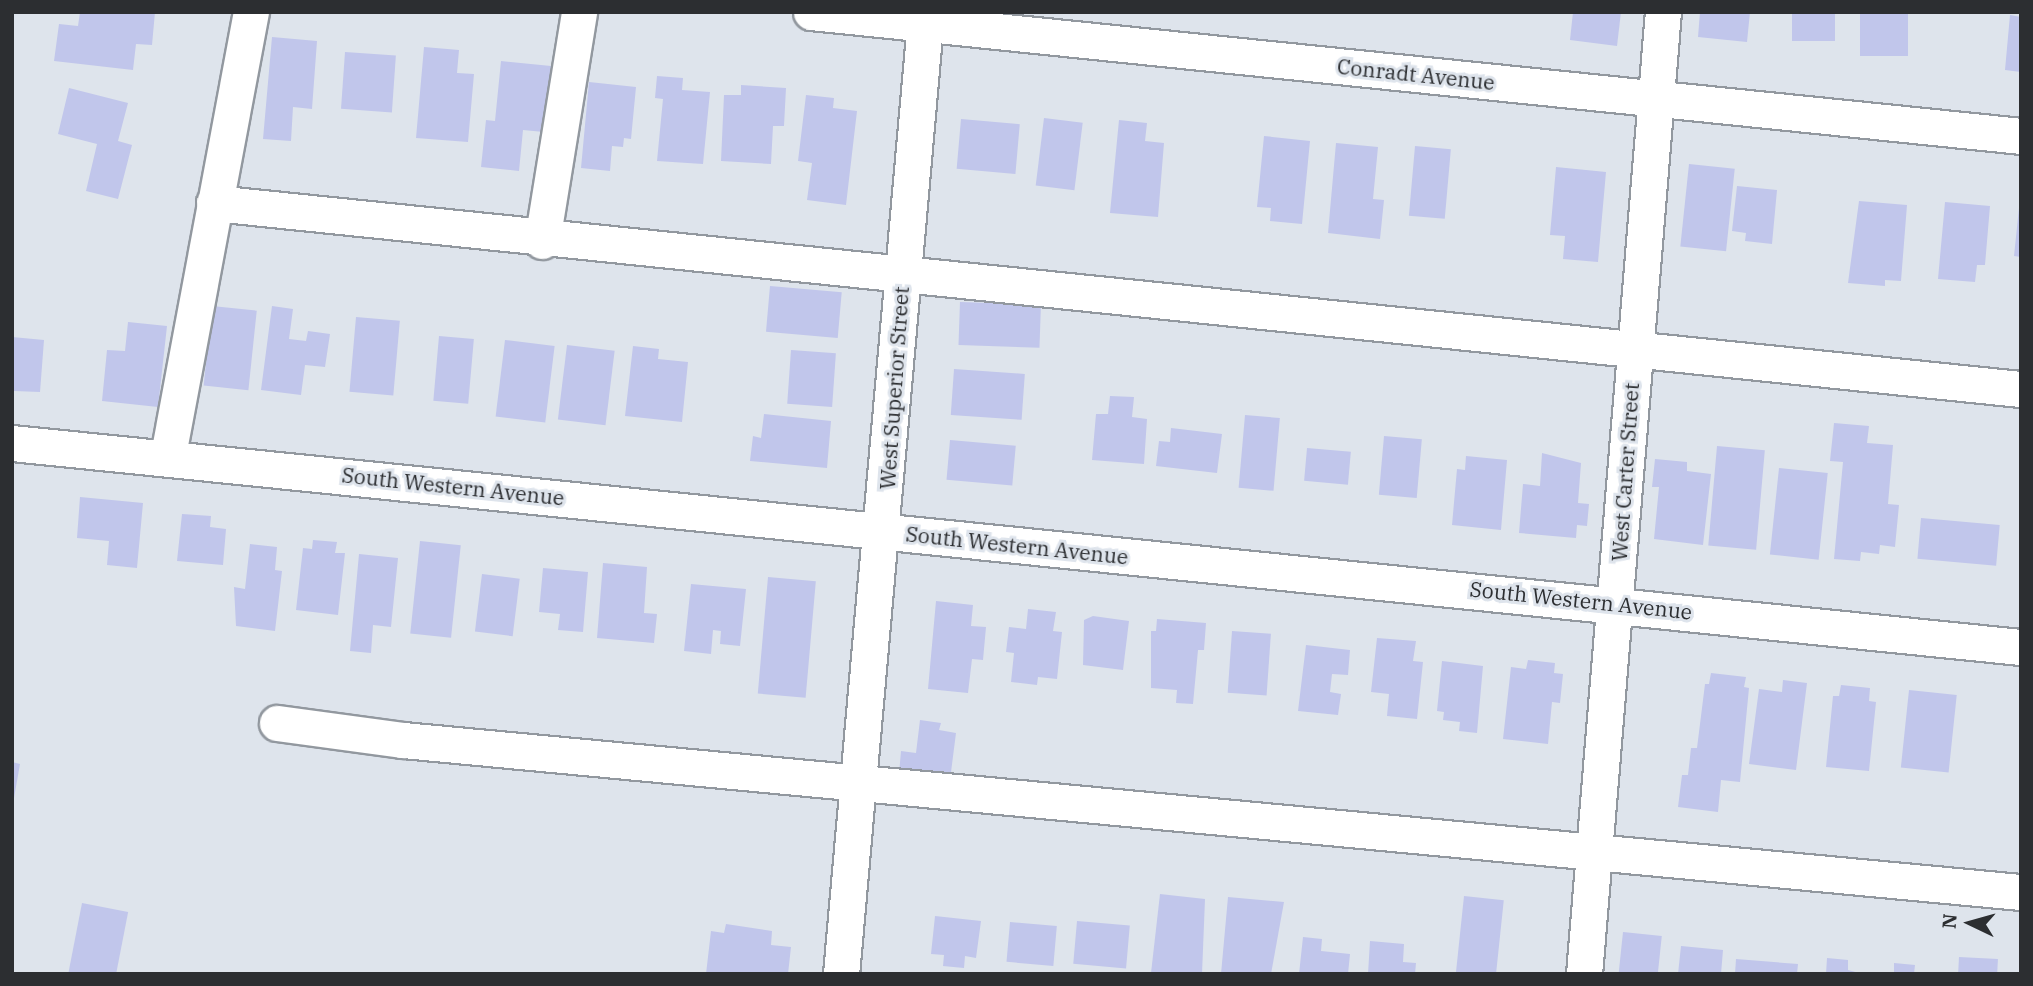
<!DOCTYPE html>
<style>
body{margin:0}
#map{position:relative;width:2033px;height:986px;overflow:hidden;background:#dee4ec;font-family:"IBM Plex Serif",serif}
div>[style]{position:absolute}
.building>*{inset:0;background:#c1c6eb;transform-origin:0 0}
.roads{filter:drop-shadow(2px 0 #92989f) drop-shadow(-2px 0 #92989f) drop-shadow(0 2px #92989f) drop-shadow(0 -2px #92989f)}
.minor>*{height:35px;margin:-17.5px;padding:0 17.5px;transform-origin:17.5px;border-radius:17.5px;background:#fff}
span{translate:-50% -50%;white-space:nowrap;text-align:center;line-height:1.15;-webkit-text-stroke:6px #dee4ec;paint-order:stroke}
.street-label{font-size:21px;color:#2c2e31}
.frame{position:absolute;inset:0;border:14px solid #2c2e31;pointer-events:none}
.north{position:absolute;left:1935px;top:888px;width:70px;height:70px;-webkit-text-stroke:5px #dee4ec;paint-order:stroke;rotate:275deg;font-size:19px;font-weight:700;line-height:28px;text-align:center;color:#2c2e31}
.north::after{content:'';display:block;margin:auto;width:24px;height:32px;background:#2c2e31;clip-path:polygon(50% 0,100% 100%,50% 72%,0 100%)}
</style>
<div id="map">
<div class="building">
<div style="clip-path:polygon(80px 12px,155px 12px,152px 45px,136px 44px,133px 70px,54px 61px,59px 24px,78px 26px)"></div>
<div style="clip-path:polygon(1573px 12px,1621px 12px,1617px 46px,1570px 40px)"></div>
<div style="clip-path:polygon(1700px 12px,1750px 12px,1747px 42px,1698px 37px)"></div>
<div style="left:1792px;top:12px;width:43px;height:29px"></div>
<div style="left:1860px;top:12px;width:48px;height:44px"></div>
<div style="clip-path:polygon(2010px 15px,2021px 17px,2021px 72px,2005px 70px)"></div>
<div style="clip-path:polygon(272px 37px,317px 41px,312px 109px,293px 107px,291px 141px,263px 139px)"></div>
<div style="clip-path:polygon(424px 47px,459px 50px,457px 73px,474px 74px,468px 142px,416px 138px)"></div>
<div style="left:345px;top:52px;width:51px;height:57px;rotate:4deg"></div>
<div style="clip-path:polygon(501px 61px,551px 66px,544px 132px,523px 130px,519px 171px,481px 167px,486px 120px,495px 121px)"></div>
<div style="clip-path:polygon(657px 76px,683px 78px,682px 90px,710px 92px,703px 164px,657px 161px,663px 99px,655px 98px)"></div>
<div style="clip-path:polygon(589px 82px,636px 87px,631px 139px,624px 138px,623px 147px,612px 146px,610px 171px,581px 168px)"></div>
<div style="clip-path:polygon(741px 85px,786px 88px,784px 126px,773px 126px,771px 164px,721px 161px,724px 95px,741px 95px)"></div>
<div style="clip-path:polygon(69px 88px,128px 103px,118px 141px,132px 145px,118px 199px,86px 191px,97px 144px,58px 134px)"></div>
<div style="clip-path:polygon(806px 95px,834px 98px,833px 108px,857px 111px,846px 205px,807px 200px,812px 163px,798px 161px)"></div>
<div style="left:1044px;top:118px;width:39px;height:68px;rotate:7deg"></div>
<div style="left:961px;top:119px;width:59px;height:50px;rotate:5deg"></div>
<div style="clip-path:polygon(1119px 120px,1147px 123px,1145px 141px,1164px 143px,1158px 217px,1110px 213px)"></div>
<div style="clip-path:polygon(1264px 136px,1310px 141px,1302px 224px,1270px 221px,1271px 208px,1257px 207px)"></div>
<div style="clip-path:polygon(1336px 143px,1378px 147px,1373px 199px,1384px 200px,1380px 239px,1328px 233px)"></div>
<div style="left:1415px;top:146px;width:36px;height:70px;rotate:5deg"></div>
<div style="left:1689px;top:164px;width:46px;height:83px;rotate:6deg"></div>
<div style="clip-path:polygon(1556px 167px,1606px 172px,1598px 262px,1563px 259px,1565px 236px,1550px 235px)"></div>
<div style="clip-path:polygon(1737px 186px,1777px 190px,1772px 244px,1745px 241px,1746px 233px,1732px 231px)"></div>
<div style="clip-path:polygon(1859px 201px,1907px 205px,1901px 281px,1885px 280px,1885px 286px,1848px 283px)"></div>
<div style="clip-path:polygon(1945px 202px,1990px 206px,1985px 265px,1977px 265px,1975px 282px,1938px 279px)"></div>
<div style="clip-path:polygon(2019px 208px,2021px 208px,2021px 257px,2014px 256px)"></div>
<div style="left:770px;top:286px;width:72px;height:46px;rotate:5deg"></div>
<div style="left:960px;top:302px;width:81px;height:43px;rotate:2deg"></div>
<div style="left:212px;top:306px;width:45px;height:80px;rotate:6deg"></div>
<div style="clip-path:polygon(272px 306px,293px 309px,289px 339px,306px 341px,308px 331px,330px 334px,325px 367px,305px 365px,301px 395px,261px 390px)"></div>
<div style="left:356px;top:317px;width:44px;height:75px;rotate:5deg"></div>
<div style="clip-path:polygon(128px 322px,167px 326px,158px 407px,102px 401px,107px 350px,125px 351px)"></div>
<div style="left:439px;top:336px;width:35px;height:65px;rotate:5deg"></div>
<div style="clip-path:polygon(12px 337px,44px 340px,40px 392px,14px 391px)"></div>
<div style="left:505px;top:340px;width:50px;height:77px;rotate:7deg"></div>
<div style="left:567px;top:345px;width:48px;height:75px;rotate:7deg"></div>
<div style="clip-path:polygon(633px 346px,659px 349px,658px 359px,688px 362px,682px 422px,625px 416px)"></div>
<div style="left:791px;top:350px;width:45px;height:54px;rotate:4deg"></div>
<div style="left:954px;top:369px;width:71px;height:46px;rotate:4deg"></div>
<div style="clip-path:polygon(1110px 396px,1134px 397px,1132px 417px,1147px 419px,1144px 464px,1092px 460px,1096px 414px,1108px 414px)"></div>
<div style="clip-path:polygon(764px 414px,831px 421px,827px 468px,750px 461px,753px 436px,761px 438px)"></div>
<div style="left:1245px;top:415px;width:35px;height:73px;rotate:5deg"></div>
<div style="clip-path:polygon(1834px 423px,1869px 426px,1867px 443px,1893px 445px,1888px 504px,1899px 505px,1895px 547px,1880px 545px,1879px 554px,1861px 552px,1860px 561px,1834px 559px,1843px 462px,1830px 461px)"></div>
<div style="clip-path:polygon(1171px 428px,1222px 434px,1217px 473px,1156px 466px,1159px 441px,1170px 442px)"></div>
<div style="left:1384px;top:436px;width:38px;height:59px;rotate:5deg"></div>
<div style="left:950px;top:440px;width:66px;height:40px;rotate:5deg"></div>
<div style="left:1717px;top:446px;width:48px;height:100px;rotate:5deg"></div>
<div style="left:1307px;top:448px;width:44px;height:33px;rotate:5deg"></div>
<div style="clip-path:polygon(1542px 453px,1581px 463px,1578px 503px,1589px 504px,1587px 526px,1577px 525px,1576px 538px,1519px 533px,1523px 484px,1540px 486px)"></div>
<div style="clip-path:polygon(1466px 456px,1507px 460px,1501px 530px,1452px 525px,1457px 469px,1465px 470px)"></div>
<div style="clip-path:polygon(1655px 459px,1687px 462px,1687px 471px,1711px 474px,1703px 545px,1654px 539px,1659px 487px,1652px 487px)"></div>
<div style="left:1779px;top:468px;width:49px;height:87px;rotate:6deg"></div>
<div style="clip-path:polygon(80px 497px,143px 503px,137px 568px,107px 565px,109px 541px,77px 538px)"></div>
<div style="clip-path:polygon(182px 514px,211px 516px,210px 527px,226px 529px,223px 565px,177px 561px)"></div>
<div style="left:1921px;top:518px;width:79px;height:41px;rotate:5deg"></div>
<div style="clip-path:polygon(313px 540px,337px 542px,335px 553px,345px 553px,338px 615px,296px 610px,303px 548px,312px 549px)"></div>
<div style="left:420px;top:541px;width:41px;height:93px;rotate:6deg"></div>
<div style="clip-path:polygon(250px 544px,277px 547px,275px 570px,282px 571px,275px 631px,236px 626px,234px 587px,245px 589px)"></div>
<div style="clip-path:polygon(359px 554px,398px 558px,391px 627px,373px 625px,371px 653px,350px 651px)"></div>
<div style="clip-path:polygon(603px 563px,647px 567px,644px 613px,657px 614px,654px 643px,597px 638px)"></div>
<div style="clip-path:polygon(543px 568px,588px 572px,583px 632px,558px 630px,560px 614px,539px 612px)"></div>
<div style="left:482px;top:574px;width:38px;height:58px;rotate:7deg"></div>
<div style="left:768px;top:577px;width:48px;height:117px;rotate:5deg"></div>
<div style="clip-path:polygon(691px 584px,746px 589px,740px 646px,720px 644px,721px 631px,713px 630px,711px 654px,684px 651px)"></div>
<div style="clip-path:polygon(936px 601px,973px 605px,971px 626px,986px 627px,983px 660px,972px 659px,968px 693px,928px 689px)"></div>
<div style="clip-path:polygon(1028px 609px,1056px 612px,1053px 631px,1062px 632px,1057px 679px,1038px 677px,1037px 685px,1011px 682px,1014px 653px,1006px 652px,1009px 627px,1026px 629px)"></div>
<div style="clip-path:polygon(1093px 616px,1129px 621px,1123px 670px,1083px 665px,1084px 620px)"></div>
<div style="clip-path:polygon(1157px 619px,1206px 623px,1204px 650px,1198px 650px,1193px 704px,1176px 703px,1177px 690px,1151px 688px,1151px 631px,1156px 631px)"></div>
<div style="left:1232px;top:631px;width:39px;height:62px;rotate:4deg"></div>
<div style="clip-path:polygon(1377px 638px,1416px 641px,1413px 661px,1423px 662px,1417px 719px,1387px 716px,1389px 694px,1371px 692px)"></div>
<div style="clip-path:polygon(1306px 645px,1350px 650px,1348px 675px,1332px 674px,1330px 692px,1341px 694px,1338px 715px,1298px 711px)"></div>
<div style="clip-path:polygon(1528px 660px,1555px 663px,1554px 673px,1563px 674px,1560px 703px,1552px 702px,1548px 744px,1503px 739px,1511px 667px,1526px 669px)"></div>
<div style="clip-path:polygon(1442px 661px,1483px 666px,1477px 733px,1459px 731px,1460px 722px,1443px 720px,1444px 712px,1437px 711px)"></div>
<div style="clip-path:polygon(1711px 673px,1746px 677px,1744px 687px,1749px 688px,1740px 782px,1721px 780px,1718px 812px,1678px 807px,1682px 775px,1688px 775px,1691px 748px,1697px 748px,1705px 684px,1709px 684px)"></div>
<div style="clip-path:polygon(1783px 680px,1807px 683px,1796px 770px,1749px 764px,1759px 689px,1782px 692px)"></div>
<div style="clip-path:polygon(1841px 685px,1870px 688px,1869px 701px,1876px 702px,1869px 771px,1826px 767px,1833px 696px,1839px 696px)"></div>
<div style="left:1909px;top:690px;width:48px;height:78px;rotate:6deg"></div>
<div style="clip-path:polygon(920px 720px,941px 723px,939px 730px,956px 733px,950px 780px,899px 774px,901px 751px,916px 753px)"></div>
<div style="clip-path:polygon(12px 762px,20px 764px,14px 798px,12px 798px)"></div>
<div style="clip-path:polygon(1160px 894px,1205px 899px,1202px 974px,1151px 973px)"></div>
<div style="left:1464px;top:896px;width:40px;height:78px;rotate:6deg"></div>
<div style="clip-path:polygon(1228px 897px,1284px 902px,1271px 974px,1221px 974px)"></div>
<div style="left:82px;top:903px;width:47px;height:72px;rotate:11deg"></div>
<div style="clip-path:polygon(935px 916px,981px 921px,976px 958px,965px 956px,964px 968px,943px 966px,944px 955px,931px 954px)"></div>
<div style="left:1077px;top:921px;width:53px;height:43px;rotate:5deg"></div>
<div style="left:1010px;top:922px;width:47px;height:40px;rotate:5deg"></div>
<div style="clip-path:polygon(726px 924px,772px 931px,771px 945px,791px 947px,788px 974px,706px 974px,711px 931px,724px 933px)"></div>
<div style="left:1623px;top:932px;width:39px;height:42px;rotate:6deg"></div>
<div style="clip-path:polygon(1303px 937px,1322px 939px,1321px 951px,1350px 954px,1348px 974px,1299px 974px)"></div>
<div style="clip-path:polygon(1370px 941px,1404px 944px,1403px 962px,1416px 963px,1415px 974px,1368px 974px)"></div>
<div style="clip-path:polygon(1681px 946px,1723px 950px,1721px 974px,1678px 974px)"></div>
<div style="left:1959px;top:957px;width:39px;height:17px;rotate:3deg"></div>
<div style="clip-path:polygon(1827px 958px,1848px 960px,1848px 970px,1863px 974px,1826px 974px)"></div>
<div style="clip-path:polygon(1736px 959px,1798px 964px,1797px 974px,1735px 974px)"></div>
<div style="clip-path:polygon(1894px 963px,1915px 965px,1914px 974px,1894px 974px)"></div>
</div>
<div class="roads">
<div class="minor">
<div style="left:811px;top:12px;width:1216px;rotate:5.85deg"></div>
<div style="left:214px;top:203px;width:1817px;rotate:5.88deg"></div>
<div style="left:542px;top:241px;width:232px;rotate:-80.8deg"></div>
<div style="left:12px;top:443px;width:2019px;rotate:5.8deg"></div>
<div style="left:168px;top:455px;width:451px;rotate:-79.4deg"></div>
<div style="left:277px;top:723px;width:127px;rotate:7.7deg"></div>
<div style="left:403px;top:740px;width:1625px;rotate:5.37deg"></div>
<div style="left:841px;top:974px;width:966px;rotate:-84.95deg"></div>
<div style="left:1584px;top:974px;width:965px;rotate:-85.31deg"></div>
</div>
</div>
<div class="street-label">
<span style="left:1416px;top:74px;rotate:6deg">Conradt Avenue</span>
<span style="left:894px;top:388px;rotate:-86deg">West Superior Street</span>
<span style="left:1625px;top:472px;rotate:-86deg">West Carter Street</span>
<span style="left:453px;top:486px;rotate:6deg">South Western Avenue</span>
<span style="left:1017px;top:545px;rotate:6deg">South Western Avenue</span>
<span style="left:1581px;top:600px;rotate:6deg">South Western Avenue</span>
</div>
<div class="frame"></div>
<div class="north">N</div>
</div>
